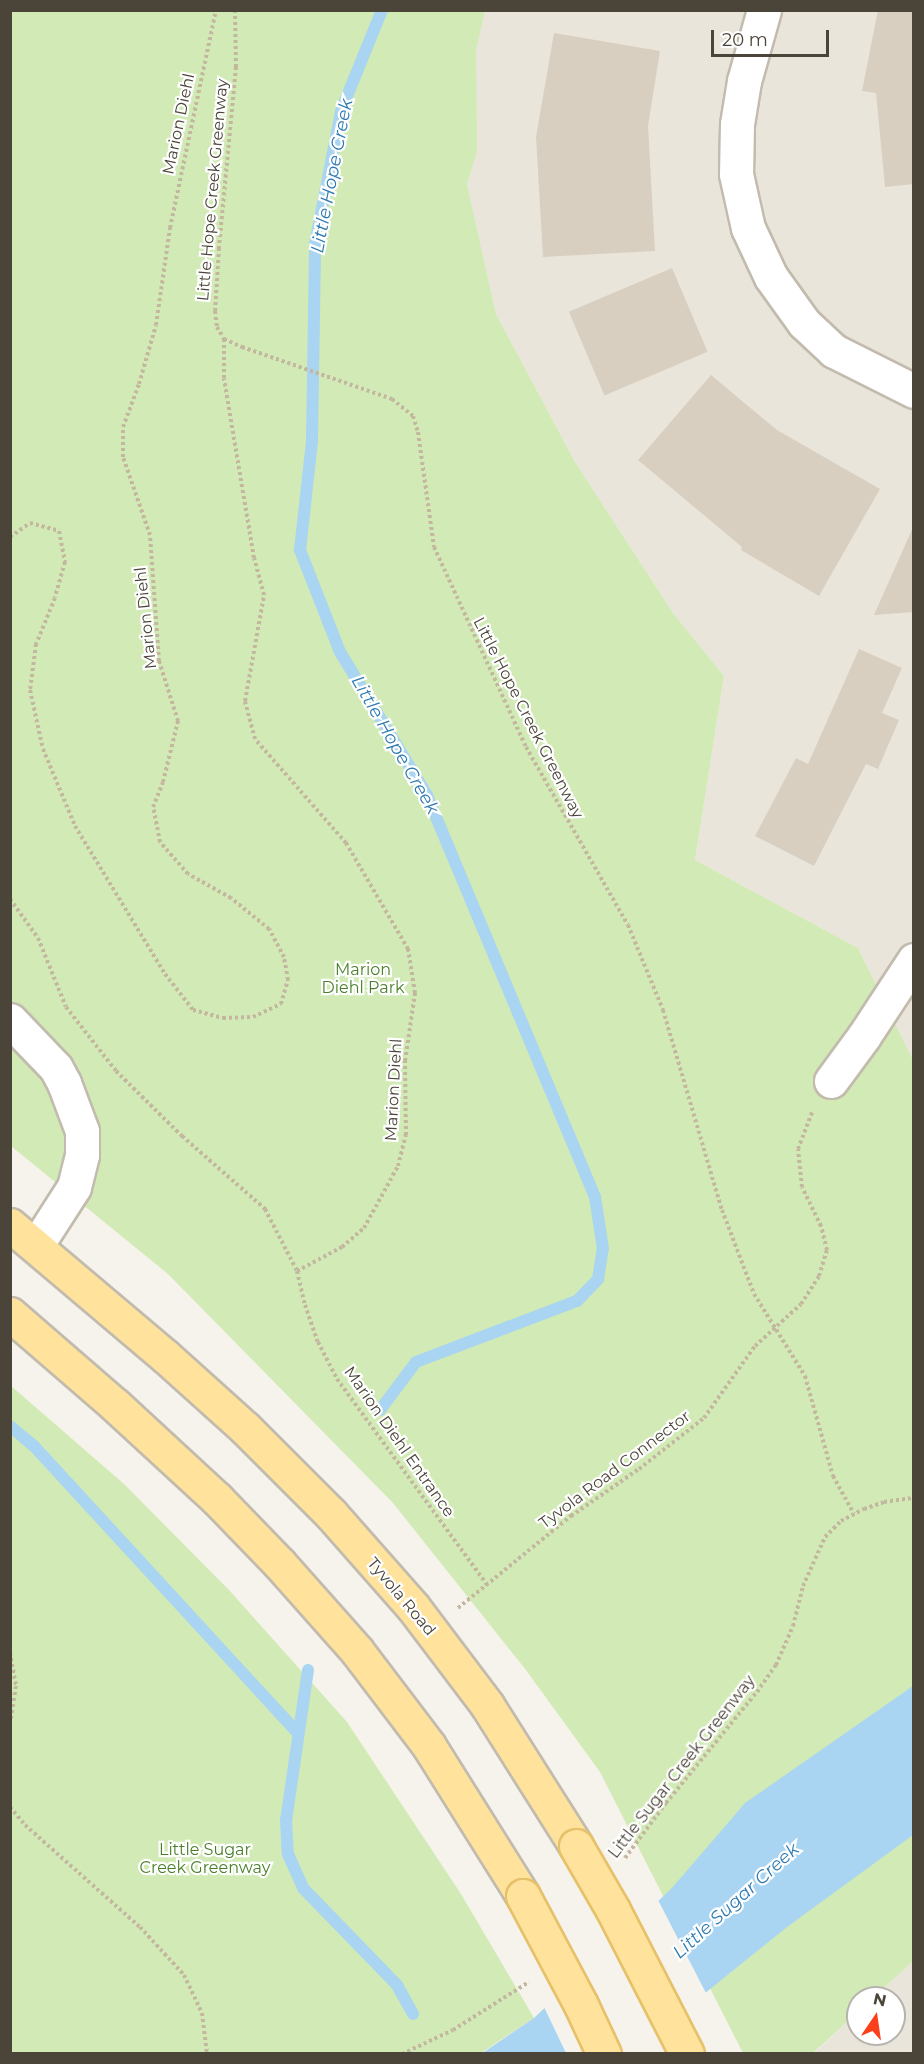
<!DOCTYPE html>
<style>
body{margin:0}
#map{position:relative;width:924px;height:2064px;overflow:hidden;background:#f6f3ec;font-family:Montserrat,sans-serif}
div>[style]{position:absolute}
.residential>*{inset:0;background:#eae5da}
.green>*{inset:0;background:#d2eab5}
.water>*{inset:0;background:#a9d4f2}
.pier>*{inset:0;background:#f6f3ec}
.stream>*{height:12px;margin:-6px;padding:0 6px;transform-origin:6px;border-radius:6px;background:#a9d4f2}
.building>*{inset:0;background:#d8cfc1;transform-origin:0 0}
.path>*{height:4px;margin-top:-2px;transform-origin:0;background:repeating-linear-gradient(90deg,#c4b79f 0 3px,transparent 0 6px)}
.roads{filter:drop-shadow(2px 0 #c2bbae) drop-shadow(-2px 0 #c2bbae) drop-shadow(0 2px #c2bbae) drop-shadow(0 -2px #c2bbae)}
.minor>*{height:33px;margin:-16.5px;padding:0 16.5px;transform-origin:16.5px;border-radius:16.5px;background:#fff}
.major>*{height:33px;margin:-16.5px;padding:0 16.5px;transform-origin:16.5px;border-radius:16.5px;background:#ffe39c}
.bridges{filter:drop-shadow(2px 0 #e6c16a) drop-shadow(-2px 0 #e6c16a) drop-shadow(0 2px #e6c16a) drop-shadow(0 -2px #e6c16a)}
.major-bridge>*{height:33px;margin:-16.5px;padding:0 16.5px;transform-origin:16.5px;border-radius:16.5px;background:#ffe39c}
span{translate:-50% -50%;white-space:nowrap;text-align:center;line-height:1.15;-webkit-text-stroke:4.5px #fff;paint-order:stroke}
.street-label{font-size:16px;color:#4b4439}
.park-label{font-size:16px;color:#4a7f2a}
.water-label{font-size:18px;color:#2e7ab2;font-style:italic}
.frame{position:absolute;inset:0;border:12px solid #4b4439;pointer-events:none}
.north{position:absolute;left:846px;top:1986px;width:60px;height:60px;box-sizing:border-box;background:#fff;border:2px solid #b7b4b0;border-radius:50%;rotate:13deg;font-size:16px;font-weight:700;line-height:24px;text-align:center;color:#4b4439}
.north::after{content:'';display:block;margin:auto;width:21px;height:27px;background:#fc3f1d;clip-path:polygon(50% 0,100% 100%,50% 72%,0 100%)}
.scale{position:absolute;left:711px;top:30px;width:118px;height:27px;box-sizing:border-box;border:3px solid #4b4439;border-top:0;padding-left:8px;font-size:18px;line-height:21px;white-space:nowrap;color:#4b4439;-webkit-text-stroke:4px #fff;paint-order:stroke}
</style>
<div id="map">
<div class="residential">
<div style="clip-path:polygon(463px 11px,913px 11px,913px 1060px,858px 948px,695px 860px,724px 676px,673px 613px,575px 462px,496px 314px,457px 139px)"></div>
<div style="clip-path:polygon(913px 1961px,913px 2053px,813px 2054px,858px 2012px,858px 2034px,894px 2034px,894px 1998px,873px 1998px)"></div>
</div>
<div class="green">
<div style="clip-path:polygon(10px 11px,485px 11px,476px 50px,477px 151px,467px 184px,496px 314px,575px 462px,673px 613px,724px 676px,695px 860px,858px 948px,913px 1060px,913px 1961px,873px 1998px,858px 1998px,858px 2012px,813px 2053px,743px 2053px,600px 1772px,526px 1670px,393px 1503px,168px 1274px,11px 1146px)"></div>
<div style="clip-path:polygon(10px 1385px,124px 1484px,229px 1590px,347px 1722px,461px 1894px,534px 2018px,481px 2053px,11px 2053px)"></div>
</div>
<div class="water">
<div style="clip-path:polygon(913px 1686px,913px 1835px,787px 1927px,631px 2053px,481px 2054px,534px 2018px,672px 1888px,745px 1803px)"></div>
</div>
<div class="pier">
<div style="clip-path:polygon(657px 1898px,707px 1995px,636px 2054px,566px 2053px,543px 2005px)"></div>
</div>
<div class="stream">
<div style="left:380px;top:1410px;width:60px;rotate:-53.1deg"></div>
<div style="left:416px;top:1362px;width:172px;rotate:-20.8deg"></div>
<div style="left:577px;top:1301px;width:30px;rotate:-46deg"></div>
<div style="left:598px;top:1279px;width:30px;rotate:-81deg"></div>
<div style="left:603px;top:1249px;width:53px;rotate:-98.7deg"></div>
<div style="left:595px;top:1197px;width:436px;rotate:-112.7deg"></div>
<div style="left:427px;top:795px;width:167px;rotate:-121.3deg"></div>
<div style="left:340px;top:652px;width:110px;rotate:-111.4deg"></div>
<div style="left:300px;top:550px;width:110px;rotate:-83.7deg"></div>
<div style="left:312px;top:441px;width:197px;rotate:-89.1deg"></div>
<div style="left:315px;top:244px;width:136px;rotate:-78.9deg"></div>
<div style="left:341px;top:111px;width:109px;rotate:-67.9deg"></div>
<div style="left:10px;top:1426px;width:30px;rotate:40deg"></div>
<div style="left:33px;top:1445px;width:390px;rotate:47.4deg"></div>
<div style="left:308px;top:1670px;width:152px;rotate:98.3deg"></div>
<div style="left:286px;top:1820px;width:34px;rotate:87deg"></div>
<div style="left:288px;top:1854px;width:37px;rotate:66deg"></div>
<div style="left:303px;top:1888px;width:135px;rotate:45.9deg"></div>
<div style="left:397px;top:1985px;width:33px;rotate:61deg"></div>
</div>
<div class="building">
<div style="clip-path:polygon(878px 10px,914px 10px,914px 184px,885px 187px,876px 93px,862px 91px)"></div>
<div style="clip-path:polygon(554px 33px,660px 51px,648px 126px,655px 251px,543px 257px,536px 137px)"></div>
<div style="left:672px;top:268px;width:91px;height:112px;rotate:67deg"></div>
<div style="clip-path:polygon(711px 375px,777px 430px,880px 489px,819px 596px,741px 550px,742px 547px,638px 460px)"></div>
<div style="clip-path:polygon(914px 525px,914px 612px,874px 615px)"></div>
<div style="clip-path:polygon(859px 649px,902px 668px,882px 713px,899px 720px,878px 769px,866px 764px,814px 866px,755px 836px,796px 758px,808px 764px)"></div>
</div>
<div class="path">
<div style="left:235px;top:10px;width:57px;rotate:89deg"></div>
<div style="left:236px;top:67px;width:182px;rotate:95.4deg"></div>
<div style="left:219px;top:248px;width:63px;rotate:93.6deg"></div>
<div style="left:215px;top:311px;width:16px;rotate:83deg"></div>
<div style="left:217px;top:327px;width:14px;rotate:60deg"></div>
<div style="left:224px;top:339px;width:20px;rotate:24deg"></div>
<div style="left:242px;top:347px;width:159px;rotate:19.1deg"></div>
<div style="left:392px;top:399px;width:27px;rotate:39deg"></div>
<div style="left:413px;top:416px;width:17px;rotate:73deg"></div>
<div style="left:418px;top:432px;width:116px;rotate:82.1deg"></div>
<div style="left:434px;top:547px;width:220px;rotate:65.3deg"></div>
<div style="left:526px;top:747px;width:205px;rotate:60.2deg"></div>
<div style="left:628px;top:925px;width:92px;rotate:67.6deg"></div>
<div style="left:663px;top:1010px;width:209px;rotate:73.6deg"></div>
<div style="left:722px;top:1210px;width:90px;rotate:69.1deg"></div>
<div style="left:754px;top:1294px;width:97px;rotate:58.1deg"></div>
<div style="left:805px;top:1376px;width:104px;rotate:74.4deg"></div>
<div style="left:833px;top:1476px;width:43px;rotate:61.1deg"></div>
<div style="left:10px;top:537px;width:24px;rotate:-35deg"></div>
<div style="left:30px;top:523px;width:30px;rotate:15deg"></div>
<div style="left:59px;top:531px;width:32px;rotate:79deg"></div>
<div style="left:65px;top:562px;width:37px;rotate:106deg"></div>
<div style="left:55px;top:598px;width:50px;rotate:112.4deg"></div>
<div style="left:36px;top:644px;width:46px;rotate:97.4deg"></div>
<div style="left:30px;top:690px;width:60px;rotate:77.6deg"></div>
<div style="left:43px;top:749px;width:83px;rotate:67.4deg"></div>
<div style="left:75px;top:826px;width:173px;rotate:58.7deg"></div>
<div style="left:165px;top:974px;width:46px;rotate:52.1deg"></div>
<div style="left:193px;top:1010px;width:31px;rotate:15deg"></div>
<div style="left:223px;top:1018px;width:30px;rotate:-2deg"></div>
<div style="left:253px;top:1017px;width:31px;rotate:-25deg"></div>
<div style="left:281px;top:1004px;width:25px;rotate:-74deg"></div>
<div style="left:288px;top:980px;width:23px;rotate:-100deg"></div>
<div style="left:284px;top:957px;width:32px;rotate:-118deg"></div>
<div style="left:269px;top:929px;width:49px;rotate:-140.8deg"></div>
<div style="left:231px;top:898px;width:49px;rotate:-150.8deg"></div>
<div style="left:188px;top:874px;width:43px;rotate:-131.2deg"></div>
<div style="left:160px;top:842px;width:36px;rotate:-101deg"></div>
<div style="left:153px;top:807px;width:27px;rotate:-68deg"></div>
<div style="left:163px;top:782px;width:63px;rotate:-76.2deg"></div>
<div style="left:178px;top:721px;width:63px;rotate:-107.6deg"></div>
<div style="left:159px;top:661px;width:126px;rotate:-94.1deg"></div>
<div style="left:150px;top:535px;width:83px;rotate:-109.1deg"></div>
<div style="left:123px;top:457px;width:30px;rotate:-90deg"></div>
<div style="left:123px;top:427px;width:46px;rotate:-69.6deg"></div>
<div style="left:139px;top:384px;width:61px;rotate:-73.9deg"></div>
<div style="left:156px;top:325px;width:98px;rotate:-81.8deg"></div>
<div style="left:170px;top:228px;width:223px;rotate:-78.1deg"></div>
<div style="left:10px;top:899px;width:48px;rotate:54.3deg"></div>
<div style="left:38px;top:938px;width:74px;rotate:67.9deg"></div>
<div style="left:66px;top:1007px;width:81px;rotate:52deg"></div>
<div style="left:116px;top:1071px;width:93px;rotate:44.6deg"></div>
<div style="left:182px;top:1136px;width:111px;rotate:41.3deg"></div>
<div style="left:265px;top:1209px;width:70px;rotate:62.7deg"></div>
<div style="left:297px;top:1271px;width:51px;rotate:-28.1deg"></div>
<div style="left:342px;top:1247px;width:29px;rotate:-41deg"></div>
<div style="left:364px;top:1228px;width:71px;rotate:-61.3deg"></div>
<div style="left:398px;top:1166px;width:32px;rotate:-76deg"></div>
<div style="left:406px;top:1135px;width:74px;rotate:-90.8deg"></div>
<div style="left:405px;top:1061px;width:69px;rotate:-81.6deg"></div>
<div style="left:415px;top:993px;width:45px;rotate:-99deg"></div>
<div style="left:408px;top:949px;width:123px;rotate:-120.3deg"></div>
<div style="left:346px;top:843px;width:138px;rotate:-131.2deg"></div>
<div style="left:255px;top:739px;width:39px;rotate:-105deg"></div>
<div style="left:245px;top:701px;width:108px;rotate:-79.8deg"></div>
<div style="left:264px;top:595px;width:38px;rotate:-105deg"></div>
<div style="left:254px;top:558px;width:182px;rotate:-99.5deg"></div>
<div style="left:224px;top:378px;width:39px;rotate:-90deg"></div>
<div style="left:297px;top:1271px;width:35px;rotate:77deg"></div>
<div style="left:305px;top:1305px;width:39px;rotate:71deg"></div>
<div style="left:318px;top:1342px;width:42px;rotate:62.8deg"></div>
<div style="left:337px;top:1379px;width:255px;rotate:53.9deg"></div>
<div style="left:458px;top:1608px;width:146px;rotate:-39.2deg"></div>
<div style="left:571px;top:1516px;width:83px;rotate:-34.7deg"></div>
<div style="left:639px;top:1469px;width:83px;rotate:-38.1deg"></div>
<div style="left:704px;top:1418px;width:88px;rotate:-54.7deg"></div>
<div style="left:755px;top:1346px;width:62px;rotate:-42.4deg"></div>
<div style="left:801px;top:1304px;width:33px;rotate:-57deg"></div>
<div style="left:819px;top:1276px;width:27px;rotate:-73deg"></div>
<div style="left:827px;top:1250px;width:25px;rotate:-104deg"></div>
<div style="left:821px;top:1226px;width:43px;rotate:-116deg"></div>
<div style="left:802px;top:1187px;width:38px;rotate:-96deg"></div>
<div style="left:798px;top:1149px;width:40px;rotate:-69deg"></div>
<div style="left:10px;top:1652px;width:35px;rotate:80deg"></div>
<div style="left:16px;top:1686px;width:38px;rotate:99deg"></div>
<div style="left:10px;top:1807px;width:23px;rotate:50deg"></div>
<div style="left:25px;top:1825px;width:154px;rotate:41.6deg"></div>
<div style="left:140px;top:1927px;width:65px;rotate:47.5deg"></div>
<div style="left:184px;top:1975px;width:42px;rotate:64.7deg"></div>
<div style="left:202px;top:2013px;width:41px;rotate:83deg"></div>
<div style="left:625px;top:1858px;width:69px;rotate:-53.3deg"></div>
<div style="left:666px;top:1803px;width:144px;rotate:-50.7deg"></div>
<div style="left:757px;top:1692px;width:33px;rotate:-55deg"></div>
<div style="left:776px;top:1665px;width:43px;rotate:-66.4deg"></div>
<div style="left:793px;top:1626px;width:41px;rotate:-76deg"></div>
<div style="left:803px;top:1586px;width:54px;rotate:-65.8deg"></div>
<div style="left:825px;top:1537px;width:23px;rotate:-45deg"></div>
<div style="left:841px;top:1521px;width:26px;rotate:-28deg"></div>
<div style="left:864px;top:1509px;width:21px;rotate:-19deg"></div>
<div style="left:884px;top:1502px;width:30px;rotate:-8deg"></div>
<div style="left:402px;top:2054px;width:56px;rotate:-25.2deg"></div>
<div style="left:453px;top:2030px;width:90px;rotate:-32.3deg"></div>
</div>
<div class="roads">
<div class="minor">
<div style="left:764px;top:10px;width:74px;rotate:105.7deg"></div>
<div style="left:744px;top:81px;width:44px;rotate:99.2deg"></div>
<div style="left:737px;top:124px;width:50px;rotate:91.1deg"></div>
<div style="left:736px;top:174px;width:55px;rotate:77.5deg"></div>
<div style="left:748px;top:228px;width:54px;rotate:64.9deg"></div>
<div style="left:771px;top:277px;width:57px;rotate:54.3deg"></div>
<div style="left:804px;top:323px;width:41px;rotate:43deg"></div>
<div style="left:834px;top:351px;width:89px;rotate:26.6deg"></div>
<div style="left:10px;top:1020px;width:66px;rotate:46.2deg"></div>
<div style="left:56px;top:1068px;width:17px;rotate:62deg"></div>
<div style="left:64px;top:1083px;width:51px;rotate:69.4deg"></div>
<div style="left:82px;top:1131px;width:24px;rotate:90deg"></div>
<div style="left:82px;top:1155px;width:33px;rotate:104deg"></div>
<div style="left:74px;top:1187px;width:70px;rotate:122.8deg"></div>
<div style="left:831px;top:1081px;width:56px;rotate:-53.7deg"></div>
<div style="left:864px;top:1036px;width:91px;rotate:-56.7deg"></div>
</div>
<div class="major">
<div style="left:10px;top:1225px;width:203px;rotate:40.2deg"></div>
<div style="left:165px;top:1356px;width:108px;rotate:42deg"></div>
<div style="left:245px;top:1428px;width:122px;rotate:45deg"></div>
<div style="left:331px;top:1514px;width:124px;rotate:48.6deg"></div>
<div style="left:413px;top:1607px;width:123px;rotate:52.9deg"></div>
<div style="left:487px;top:1705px;width:167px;rotate:57.7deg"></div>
<div style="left:10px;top:1314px;width:138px;rotate:40.9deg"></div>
<div style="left:114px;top:1404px;width:140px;rotate:42.7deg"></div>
<div style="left:217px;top:1499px;width:89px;rotate:45.9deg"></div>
<div style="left:279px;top:1563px;width:118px;rotate:48.4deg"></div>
<div style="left:357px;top:1651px;width:119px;rotate:52.8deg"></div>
<div style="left:429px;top:1746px;width:177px;rotate:57.9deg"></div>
</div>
</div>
<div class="bridges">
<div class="major-bridge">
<div style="left:576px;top:1846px;width:74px;rotate:60deg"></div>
<div style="left:613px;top:1910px;width:162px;rotate:62.8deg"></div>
<div style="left:523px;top:1896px;width:123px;rotate:62deg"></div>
<div style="left:581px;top:2005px;width:54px;rotate:64.9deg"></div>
</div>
</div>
<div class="street-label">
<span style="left:179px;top:124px;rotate:-78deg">Marion Diehl</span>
<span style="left:213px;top:190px;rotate:-85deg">Little Hope Creek Greenway</span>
<span style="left:146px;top:618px;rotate:-96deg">Marion Diehl</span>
<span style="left:528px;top:718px;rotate:63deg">Little Hope Creek Greenway</span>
<span style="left:394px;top:1090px;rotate:-87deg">Marion Diehl</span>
<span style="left:399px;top:1442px;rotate:55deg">Marion Diehl Entrance</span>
<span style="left:615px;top:1470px;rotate:-37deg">Tyvola Road Connector</span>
<span style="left:401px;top:1597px;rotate:50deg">Tyvola Road</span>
<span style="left:682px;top:1767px;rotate:-52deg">Little Sugar Creek Greenway</span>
</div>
<div class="park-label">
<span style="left:363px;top:979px">Marion<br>Diehl Park</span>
<span style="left:205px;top:1859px">Little Sugar<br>Creek Greenway</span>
</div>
<div class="water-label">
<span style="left:332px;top:176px;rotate:-79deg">Little Hope Creek</span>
<span style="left:395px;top:745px;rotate:60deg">Little Hope Creek</span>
<span style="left:736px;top:1901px;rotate:-42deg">Little Sugar Creek</span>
</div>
<div class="frame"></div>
<div class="north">N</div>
<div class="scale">20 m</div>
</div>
